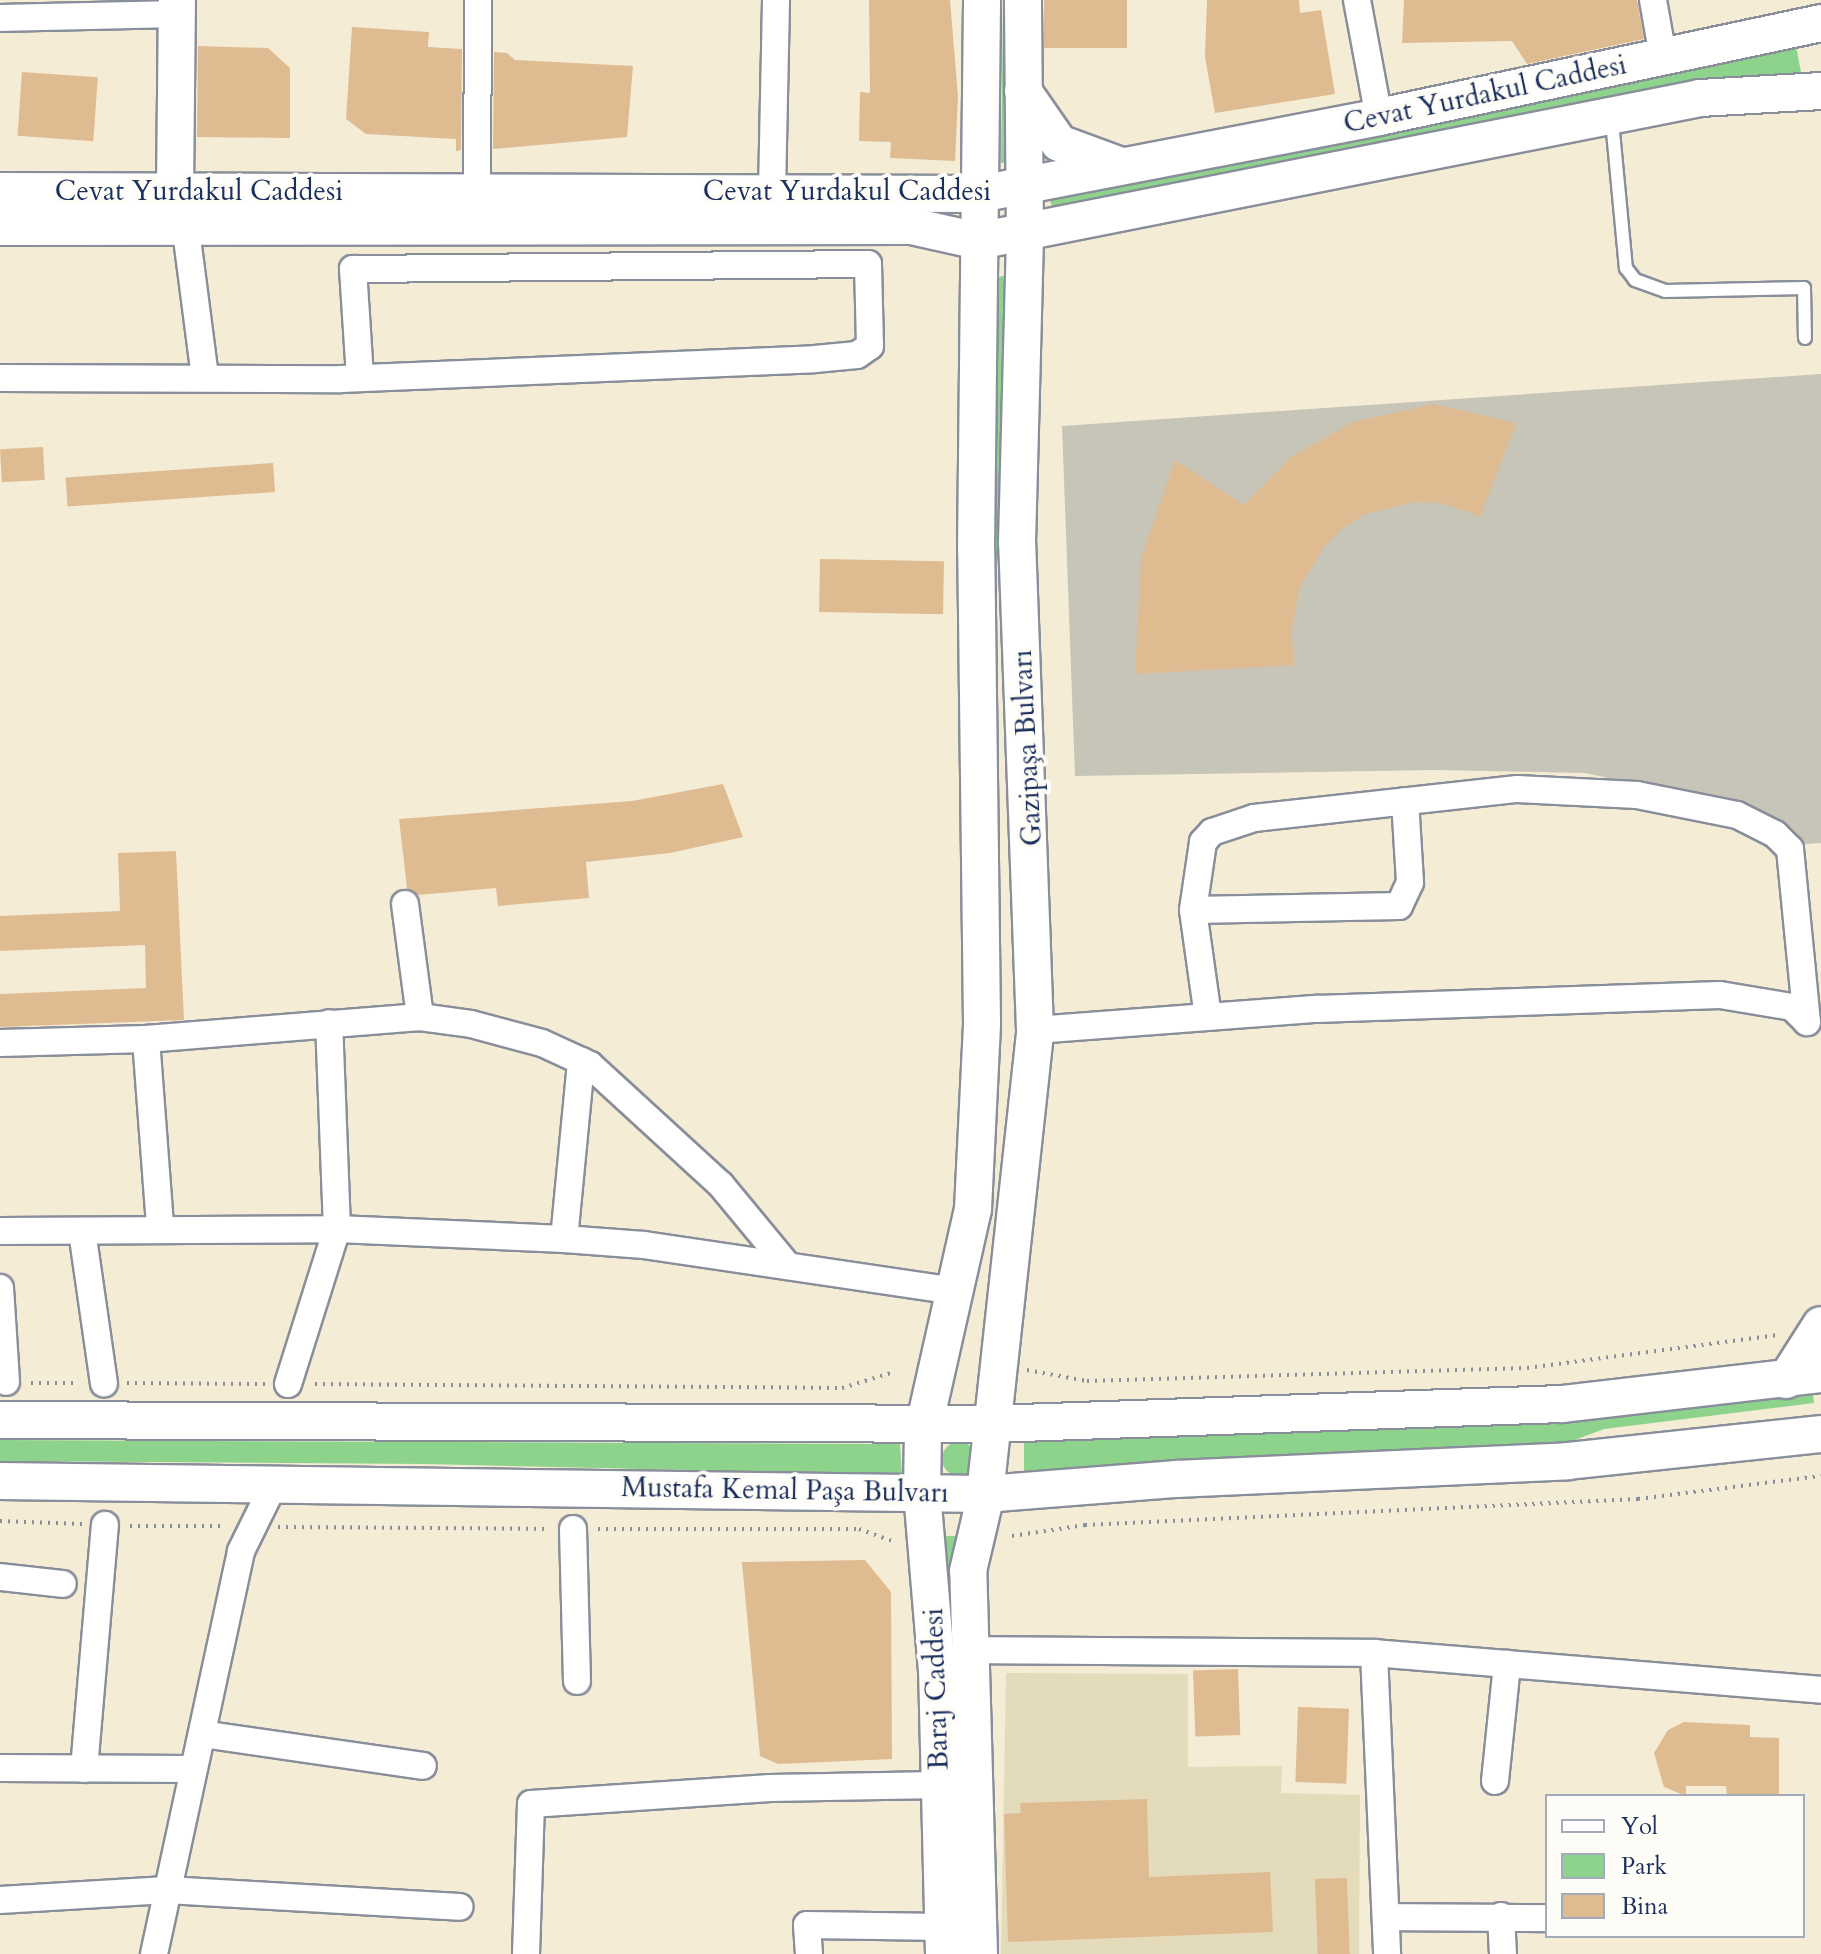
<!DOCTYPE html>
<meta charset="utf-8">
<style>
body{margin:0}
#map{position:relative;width:1821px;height:1954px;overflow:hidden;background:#f5ecd6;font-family:Cardo,serif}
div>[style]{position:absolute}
.built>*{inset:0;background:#e4dbba}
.industrial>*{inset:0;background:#c6c5b8}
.green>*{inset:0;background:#8ed38c}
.round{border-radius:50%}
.building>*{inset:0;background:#dfbb92;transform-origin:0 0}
.path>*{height:4px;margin-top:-2px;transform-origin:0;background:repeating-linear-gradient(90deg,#888e9a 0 2px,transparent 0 8px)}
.roads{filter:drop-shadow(2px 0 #888e9a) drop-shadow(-2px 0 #888e9a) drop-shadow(0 2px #888e9a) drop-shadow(0 -2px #888e9a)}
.lane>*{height:12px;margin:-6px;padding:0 6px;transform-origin:6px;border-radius:6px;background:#fff}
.street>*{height:26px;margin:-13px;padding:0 13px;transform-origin:13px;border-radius:13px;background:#fff}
.secondary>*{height:36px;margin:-18px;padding:0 18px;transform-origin:18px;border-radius:18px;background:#fff}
span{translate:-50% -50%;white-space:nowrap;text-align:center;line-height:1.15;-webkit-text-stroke:8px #fdfcf7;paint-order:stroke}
.street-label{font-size:28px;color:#1b2f5e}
.legend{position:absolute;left:1545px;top:1794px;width:260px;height:144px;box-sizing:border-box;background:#fdfcf7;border:2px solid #a3aaba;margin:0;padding:10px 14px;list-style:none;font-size:24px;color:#1b2f5e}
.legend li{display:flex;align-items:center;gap:16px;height:40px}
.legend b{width:40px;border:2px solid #a3aaba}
</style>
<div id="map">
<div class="built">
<div style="clip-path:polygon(1006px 1673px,1188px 1674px,1188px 1767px,1282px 1766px,1281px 1793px,1360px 1795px,1359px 1954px,1001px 1954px)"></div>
</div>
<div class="industrial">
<div style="clip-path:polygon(1821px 374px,1821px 843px,1804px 844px,1759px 810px,1585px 773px,1435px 770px,1075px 776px,1062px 426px)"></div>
</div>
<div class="green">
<div style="clip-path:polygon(1003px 0,1012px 0,1012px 162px,1001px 163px)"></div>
<div style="clip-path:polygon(1795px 41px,1802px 77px,1703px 79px,1053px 210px,1050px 200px,1698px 68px)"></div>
<div style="clip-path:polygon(1008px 275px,1004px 556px,994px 557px,994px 278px)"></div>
<div style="clip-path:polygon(1813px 1395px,1814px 1403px,1604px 1429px,1564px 1444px,1232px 1457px,1024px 1471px,1024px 1441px,1580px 1421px)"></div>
<div style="clip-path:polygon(0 1440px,900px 1444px,902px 1475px,425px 1464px,0 1461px)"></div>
<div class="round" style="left:942px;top:1442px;width:34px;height:34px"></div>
<div style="clip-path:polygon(945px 1536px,957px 1536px,962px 1954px,948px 1587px)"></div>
</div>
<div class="building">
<div style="clip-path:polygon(869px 0,950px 0,958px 96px,955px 161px,890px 158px,891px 142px,859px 141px,860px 92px,870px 93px)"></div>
<div style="left:1044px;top:0;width:83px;height:48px"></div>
<div style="clip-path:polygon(1207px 0,1299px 0,1300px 13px,1321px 10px,1335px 94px,1215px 113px,1205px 57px)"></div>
<div style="clip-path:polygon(1404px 0,1637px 0,1644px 39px,1527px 64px,1512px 41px,1402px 43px)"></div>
<div style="clip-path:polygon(352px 27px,429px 32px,428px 47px,462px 49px,461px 150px,456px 151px,456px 139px,366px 134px,346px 119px)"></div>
<div style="clip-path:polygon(198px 46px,268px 48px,290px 68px,290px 138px,197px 137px)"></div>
<div style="clip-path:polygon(494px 52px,507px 53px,515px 60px,633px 66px,627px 137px,493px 149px)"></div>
<div style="left:22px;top:72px;width:76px;height:64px;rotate:4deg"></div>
<div style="clip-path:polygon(1433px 404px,1516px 423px,1480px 517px,1442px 503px,1415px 502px,1365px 514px,1342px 529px,1325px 545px,1299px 589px,1291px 634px,1295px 665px,1135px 674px,1141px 559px,1175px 460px,1244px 505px,1291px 457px,1353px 422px)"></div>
<div style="left:43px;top:447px;width:33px;height:43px;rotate:87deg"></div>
<div style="left:273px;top:463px;width:29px;height:208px;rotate:86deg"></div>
<div style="left:820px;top:559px;width:124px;height:53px;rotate:1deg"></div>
<div style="clip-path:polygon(723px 784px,743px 837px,670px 853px,586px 862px,589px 898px,498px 906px,496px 888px,418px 895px,407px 888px,399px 819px,632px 801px)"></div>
<div style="clip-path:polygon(176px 851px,184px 1020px,0 1027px,0 994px,146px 988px,145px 945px,0 951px,0 916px,120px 911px,118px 853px)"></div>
<div style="clip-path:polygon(865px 1560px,891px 1592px,892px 1759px,778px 1764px,760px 1756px,742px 1562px)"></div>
<div style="left:1238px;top:1669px;width:66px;height:45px;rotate:88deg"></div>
<div style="left:1298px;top:1707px;width:51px;height:75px;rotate:2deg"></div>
<div style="clip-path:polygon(1684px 1722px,1750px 1725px,1750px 1737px,1779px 1738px,1779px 1796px,1727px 1796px,1726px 1786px,1686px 1786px,1686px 1796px,1664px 1787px,1654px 1753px,1668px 1730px)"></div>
<div style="clip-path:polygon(1147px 1799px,1149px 1877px,1270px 1872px,1273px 1932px,1008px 1942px,1004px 1814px,1021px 1813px,1020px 1803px)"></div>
<div style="left:1347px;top:1878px;width:76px;height:32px;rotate:88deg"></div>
</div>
<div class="path">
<div style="left:1027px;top:1370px;width:61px;rotate:10.4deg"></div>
<div style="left:1087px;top:1381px;width:440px;rotate:-1.7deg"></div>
<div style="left:1527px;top:1368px;width:253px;rotate:-7.5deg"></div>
<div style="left:31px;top:1383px;width:47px"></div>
<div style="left:127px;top:1383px;width:139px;rotate:0.4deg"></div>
<div style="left:315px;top:1384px;width:527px;rotate:0.43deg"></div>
<div style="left:842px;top:1388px;width:54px;rotate:-17.1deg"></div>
<div style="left:0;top:1521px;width:82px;rotate:2.1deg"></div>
<div style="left:130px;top:1526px;width:96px"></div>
<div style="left:278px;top:1527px;width:272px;rotate:0.4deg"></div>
<div style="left:598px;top:1529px;width:261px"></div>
<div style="left:859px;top:1529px;width:37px;rotate:20deg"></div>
<div style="left:1012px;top:1536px;width:74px;rotate:-8.6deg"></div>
<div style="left:1085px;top:1525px;width:554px;rotate:-2.69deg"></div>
<div style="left:1638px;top:1499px;width:184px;rotate:-7.2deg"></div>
</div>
<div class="roads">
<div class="lane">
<div style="left:1612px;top:121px;width:148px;rotate:84.6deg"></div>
<div style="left:1626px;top:268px;width:15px;rotate:53deg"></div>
<div style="left:1635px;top:280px;width:32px;rotate:20deg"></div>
<div style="left:1665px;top:291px;width:139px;rotate:-1.2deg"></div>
<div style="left:1804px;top:288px;width:50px;rotate:88.9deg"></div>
</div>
<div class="street">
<div style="left:1357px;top:0;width:119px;rotate:79.4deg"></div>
<div style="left:1653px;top:0;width:58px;rotate:80deg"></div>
<div style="left:0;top:18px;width:177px;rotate:-1.3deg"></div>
<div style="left:772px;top:192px;width:192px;rotate:-88.8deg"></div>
<div style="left:477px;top:193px;width:193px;rotate:-89.7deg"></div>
<div style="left:185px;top:223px;width:156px;rotate:82.6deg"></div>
<div style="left:0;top:378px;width:341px;rotate:0.2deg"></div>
<div style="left:341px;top:379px;width:474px;rotate:-2.4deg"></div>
<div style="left:815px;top:359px;width:42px;rotate:-5.4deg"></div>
<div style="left:857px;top:355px;width:16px;rotate:-35deg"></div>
<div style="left:870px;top:346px;width:82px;rotate:-91.4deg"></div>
<div style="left:868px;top:264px;width:515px;rotate:179.44deg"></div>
<div style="left:353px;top:269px;width:109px;rotate:86.3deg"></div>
<div style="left:405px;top:904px;width:114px;rotate:82.4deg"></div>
<div style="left:1193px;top:910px;width:206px;rotate:-1.1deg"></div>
<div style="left:1399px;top:906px;width:26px;rotate:-65deg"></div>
<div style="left:1410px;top:882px;width:81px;rotate:-93.5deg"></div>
<div style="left:1208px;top:1017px;width:108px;rotate:-98deg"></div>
<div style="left:1193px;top:910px;width:69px;rotate:-81.6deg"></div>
<div style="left:1203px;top:842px;width:13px;rotate:-48deg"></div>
<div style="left:1212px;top:832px;width:44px;rotate:-18.4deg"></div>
<div style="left:1254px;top:818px;width:265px;rotate:-6.3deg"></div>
<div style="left:1517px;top:789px;width:120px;rotate:2.9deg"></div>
<div style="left:1637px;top:795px;width:102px;rotate:11.3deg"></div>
<div style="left:1737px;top:815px;width:42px;rotate:26.6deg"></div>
<div style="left:1775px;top:834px;width:21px;rotate:45deg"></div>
<div style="left:1790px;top:849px;width:174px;rotate:84.4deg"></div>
<div style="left:1035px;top:1030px;width:283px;rotate:-4.3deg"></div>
<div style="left:1317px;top:1009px;width:403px;rotate:-2deg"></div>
<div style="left:1720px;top:995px;width:73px;rotate:9.5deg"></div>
<div style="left:1792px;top:1007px;width:21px;rotate:45deg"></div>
<div style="left:146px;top:1039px;width:189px;rotate:85.7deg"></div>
<div style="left:0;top:1043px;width:146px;rotate:-1.6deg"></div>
<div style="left:146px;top:1039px;width:275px;rotate:-4.6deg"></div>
<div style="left:420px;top:1017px;width:51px;rotate:7.8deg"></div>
<div style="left:471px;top:1024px;width:73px;rotate:15deg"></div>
<div style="left:542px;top:1043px;width:53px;rotate:24.6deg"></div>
<div style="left:590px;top:1065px;width:178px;rotate:42.5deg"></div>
<div style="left:721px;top:1185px;width:105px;rotate:50.4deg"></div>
<div style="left:0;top:1231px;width:337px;rotate:-0.3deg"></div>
<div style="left:337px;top:1229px;width:227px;rotate:2.5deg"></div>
<div style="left:564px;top:1239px;width:80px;rotate:4.3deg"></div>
<div style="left:644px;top:1245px;width:316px;rotate:8.4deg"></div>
<div style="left:82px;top:1231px;width:154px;rotate:81.8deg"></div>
<div style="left:564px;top:1239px;width:179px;rotate:-84.5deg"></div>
<div style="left:0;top:1288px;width:94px;rotate:86.3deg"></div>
<div style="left:288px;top:1384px;width:163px;rotate:-72.5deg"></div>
<div style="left:337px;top:1229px;width:206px;rotate:-92.2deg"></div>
<div style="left:573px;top:1529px;width:152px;rotate:88.5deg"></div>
<div style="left:0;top:1577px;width:63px;rotate:6.3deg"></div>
<div style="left:968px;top:1650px;width:406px;rotate:0.4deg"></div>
<div style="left:1374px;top:1653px;width:449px;rotate:4.7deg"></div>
<div style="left:1374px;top:1653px;width:301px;rotate:87.5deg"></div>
<div style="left:202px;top:1734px;width:223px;rotate:8.2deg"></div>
<div style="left:0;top:1768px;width:190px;rotate:0.3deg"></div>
<div style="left:84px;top:1769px;width:245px;rotate:-85.1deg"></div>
<div style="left:1495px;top:1781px;width:118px;rotate:-84.1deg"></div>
<div style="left:0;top:1900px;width:167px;rotate:-3.4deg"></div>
<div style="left:167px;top:1890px;width:293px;rotate:3.3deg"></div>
<div style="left:1501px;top:1916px;width:38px;rotate:87deg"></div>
<div style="left:1386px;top:1917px;width:161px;rotate:0.4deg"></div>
<div style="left:154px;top:1954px;width:412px;rotate:-77.8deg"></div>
<div style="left:241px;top:1551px;width:75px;rotate:-63.8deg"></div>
<div style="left:526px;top:1954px;width:150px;rotate:-88.1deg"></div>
<div style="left:531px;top:1804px;width:240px;rotate:-3.8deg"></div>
<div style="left:770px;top:1788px;width:170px;rotate:-1deg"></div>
<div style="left:809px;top:1954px;width:29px;rotate:-94deg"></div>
<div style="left:807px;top:1925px;width:137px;rotate:0.8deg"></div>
</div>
<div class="secondary">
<div style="left:1023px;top:91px;width:63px;rotate:55.3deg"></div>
<div style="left:1059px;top:143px;width:63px;rotate:20.4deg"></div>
<div style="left:175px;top:188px;width:188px;rotate:-89.4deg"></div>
<div style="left:0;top:191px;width:980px;rotate:0.18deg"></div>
<div style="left:980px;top:194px;width:406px;rotate:-10.9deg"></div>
<div style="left:1379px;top:117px;width:452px;rotate:-12deg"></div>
<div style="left:0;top:227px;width:911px;rotate:-0.06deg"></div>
<div style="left:911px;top:226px;width:69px;rotate:12.6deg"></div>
<div style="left:978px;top:241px;width:736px;rotate:-11.2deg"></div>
<div style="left:1700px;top:98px;width:121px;rotate:-3.3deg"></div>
<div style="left:1786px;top:1380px;width:65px;rotate:-57.5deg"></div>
<div style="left:0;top:1420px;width:992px;rotate:0.23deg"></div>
<div style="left:992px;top:1424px;width:570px;rotate:-2.01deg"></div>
<div style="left:1562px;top:1404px;width:261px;rotate:-6.6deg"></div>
<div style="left:0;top:1481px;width:985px;rotate:0.76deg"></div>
<div style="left:985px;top:1494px;width:193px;rotate:-4.5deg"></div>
<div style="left:1177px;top:1479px;width:391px;rotate:-2.6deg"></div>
<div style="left:1568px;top:1461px;width:254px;rotate:-6.1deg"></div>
<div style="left:944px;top:1954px;width:283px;rotate:-91.4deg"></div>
<div style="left:937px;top:1671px;width:178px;rotate:-94.8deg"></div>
<div style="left:922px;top:1494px;width:63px;rotate:-89.1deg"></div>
<div style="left:923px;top:1431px;width:228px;rotate:-77.3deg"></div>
<div style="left:973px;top:1209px;width:186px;rotate:-87.2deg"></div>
<div style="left:982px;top:1023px;width:474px;rotate:-90.7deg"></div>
<div style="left:976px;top:549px;width:549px;rotate:-89.37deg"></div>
<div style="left:979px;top:1954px;width:383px;rotate:-91.6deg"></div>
<div style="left:968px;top:1571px;width:70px;rotate:-76.8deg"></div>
<div style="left:984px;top:1503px;width:476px;rotate:-83.8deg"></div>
<div style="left:1035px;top:1030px;width:487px;rotate:-92.1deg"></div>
<div style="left:1017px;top:543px;width:308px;rotate:-88.5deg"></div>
<div style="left:1025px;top:235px;width:235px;rotate:-90.5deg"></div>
</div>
</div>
<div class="street-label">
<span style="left:1485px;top:94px;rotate:-12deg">Cevat Yurdakul Caddesi</span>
<span style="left:199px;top:191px">Cevat Yurdakul Caddesi</span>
<span style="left:847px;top:191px">Cevat Yurdakul Caddesi</span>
<span style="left:1027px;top:748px;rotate:-93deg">Gazipaşa Bulvarı</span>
<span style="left:785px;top:1490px;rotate:1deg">Mustafa Kemal Paşa Bulvarı</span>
<span style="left:936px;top:1689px;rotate:-92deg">Baraj Caddesi</span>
</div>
<ul class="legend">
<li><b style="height:10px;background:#fff"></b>Yol</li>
<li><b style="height:22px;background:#8ed38c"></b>Park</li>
<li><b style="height:22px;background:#dfbb92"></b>Bina</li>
</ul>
</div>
